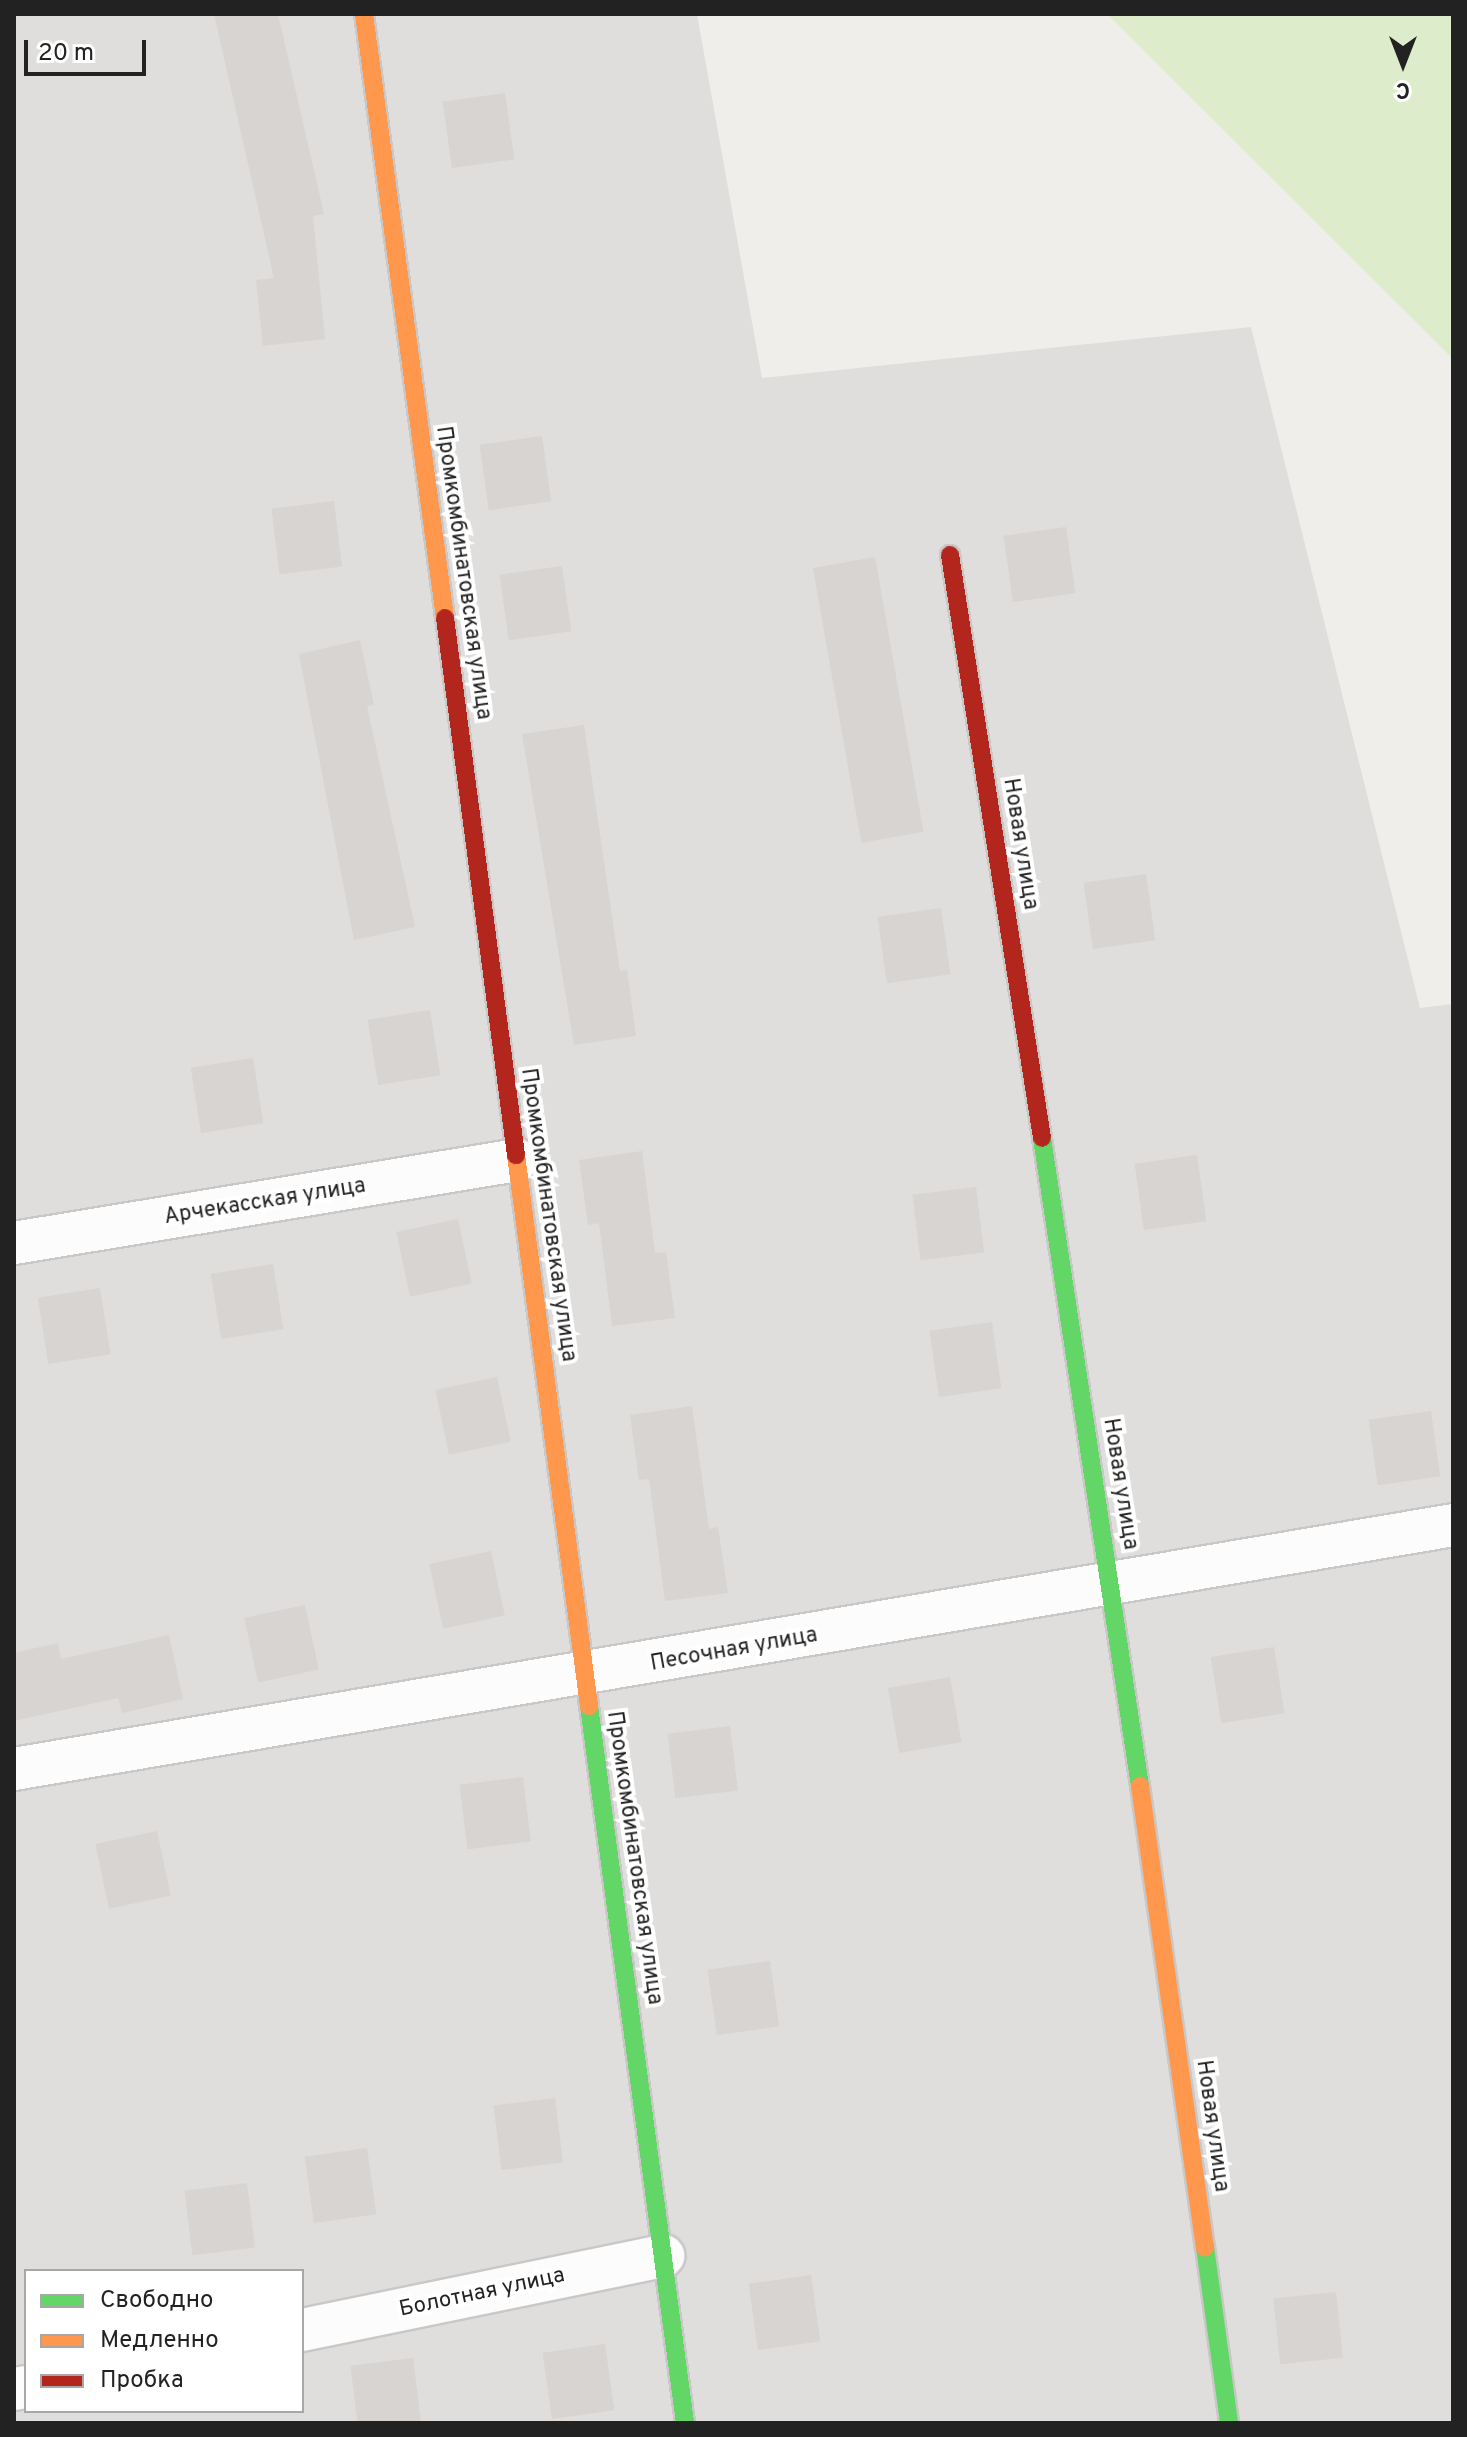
<!DOCTYPE html>
<meta charset="utf-8">
<style>
body{margin:0}
#map{position:relative;width:1467px;height:2437px;overflow:hidden;background:#f0eeeb;font-family:Overpass,sans-serif}
div>[style]{position:absolute}
.residential>*{inset:0;background:#dfdedc}
.grass>*{inset:0;background:#ddeccb}
.building>*{inset:0;background:#d7d4d2;transform-origin:0 0}
.roads{filter:drop-shadow(2px 0 #c9c8c7) drop-shadow(-2px 0 #c9c8c7) drop-shadow(0 2px #c9c8c7) drop-shadow(0 -2px #c9c8c7)}
.street>*{height:42px;margin:-21px;padding:0 21px;transform-origin:21px;border-radius:21px;background:#fdfcfc}
.fast>*{height:18px;margin:-9px;padding:0 9px;transform-origin:9px;border-radius:9px;background:#63d668}
.slow>*{height:18px;margin:-9px;padding:0 9px;transform-origin:9px;border-radius:9px;background:#ff974d}
.jam>*{height:18px;margin:-9px;padding:0 9px;transform-origin:9px;border-radius:9px;background:#b3261e}
span{translate:-50% -50%;white-space:nowrap;text-align:center;line-height:1.15;-webkit-text-stroke:8px #fff;paint-order:stroke}
.street-label{font-size:22px;color:#222}
.frame{position:absolute;inset:0;border:16px solid #222;pointer-events:none}
.legend{position:absolute;left:24px;top:2269px;width:280px;height:144px;box-sizing:border-box;background:#fff;border:2px solid #a7a7a7;margin:0;padding:10px 14px;list-style:none;font-size:24px;color:#222}
.legend li{display:flex;align-items:center;gap:16px;height:40px}
.legend b{width:40px;border:2px solid #a7a7a7}
.north{position:absolute;left:1363px;top:24px;width:80px;height:80px;-webkit-text-stroke:6px #fff;paint-order:stroke;rotate:180deg;font-size:22px;font-weight:700;line-height:32px;text-align:center;color:#222}
.north::after{content:'';display:block;margin:auto;width:28px;height:36px;background:#222;clip-path:polygon(50% 0,100% 100%,50% 72%,0 100%)}
.scale{position:absolute;left:24px;top:40px;width:122px;height:36px;box-sizing:border-box;border:4px solid #222;border-top:0;padding-left:10px;font-size:24px;line-height:28px;white-space:nowrap;color:#222;-webkit-text-stroke:6px #fff;paint-order:stroke}
</style>
<div id="map">
<div class="residential">
<div style="clip-path:polygon(evenodd,14px 14px,697px 14px,762px 378px,1251px 327px,1420px 1008px,1453px 1004px,1453px 2423px,14px 2423px,14px 14px,26px 2271px,302px 2271px,302px 2411px,26px 2411px,26px 2271px)"></div>
</div>
<div class="grass">
<div style="clip-path:polygon(1107px 14px,1453px 14px,1453px 359px)"></div>
</div>
<div class="building">
<div style="clip-path:polygon(214px 14px,278px 14px,324px 214px,313px 216px,325px 339px,263px 346px,256px 280px,274px 278px)"></div>
<div style="left:505px;top:93px;width:67px;height:63px;rotate:82deg"></div>
<div style="left:542px;top:436px;width:66px;height:63px;rotate:82deg"></div>
<div style="left:334px;top:501px;width:66px;height:63px;rotate:83deg"></div>
<div style="left:1066px;top:527px;width:67px;height:63px;rotate:82deg"></div>
<div style="left:875px;top:557px;width:279px;height:63px;rotate:80deg"></div>
<div style="left:562px;top:566px;width:66px;height:63px;rotate:82deg"></div>
<div style="clip-path:polygon(360px 640px,374px 705px,367px 706px,415px 927px,354px 940px,299px 654px)"></div>
<div style="clip-path:polygon(584px 725px,620px 971px,627px 970px,636px 1036px,574px 1045px,522px 734px)"></div>
<div style="left:1146px;top:874px;width:67px;height:63px;rotate:82deg"></div>
<div style="left:941px;top:908px;width:67px;height:64px;rotate:82deg"></div>
<div style="left:430px;top:1010px;width:66px;height:63px;rotate:81deg"></div>
<div style="left:253px;top:1058px;width:66px;height:63px;rotate:81deg"></div>
<div style="clip-path:polygon(642px 1151px,655px 1253px,666px 1252px,675px 1318px,612px 1326px,599px 1223px,588px 1225px,579px 1160px)"></div>
<div style="left:1197px;top:1155px;width:67px;height:63px;rotate:82deg"></div>
<div style="left:976px;top:1187px;width:66px;height:64px;rotate:83deg"></div>
<div style="left:458px;top:1219px;width:66px;height:63px;rotate:78deg"></div>
<div style="left:273px;top:1264px;width:66px;height:63px;rotate:81deg"></div>
<div style="left:100px;top:1288px;width:67px;height:63px;rotate:81deg"></div>
<div style="left:992px;top:1322px;width:67px;height:63px;rotate:82deg"></div>
<div style="left:497px;top:1377px;width:66px;height:63px;rotate:78deg"></div>
<div style="clip-path:polygon(692px 1406px,709px 1529px,718px 1527px,728px 1593px,665px 1601px,649px 1479px,639px 1480px,630px 1415px)"></div>
<div style="left:1431px;top:1411px;width:66px;height:63px;rotate:82deg"></div>
<div style="left:491px;top:1551px;width:66px;height:63px;rotate:78deg"></div>
<div style="left:305px;top:1605px;width:66px;height:62px;rotate:78deg"></div>
<div style="clip-path:polygon(169px 1635px,183px 1699px,122px 1713px,118px 1698px,14px 1721px,14px 1653px,58px 1643px,61px 1659px)"></div>
<div style="left:1274px;top:1647px;width:67px;height:64px;rotate:81deg"></div>
<div style="left:950px;top:1677px;width:66px;height:63px;rotate:80deg"></div>
<div style="left:730px;top:1726px;width:65px;height:63px;rotate:83deg"></div>
<div style="left:523px;top:1777px;width:65px;height:64px;rotate:83deg"></div>
<div style="left:157px;top:1831px;width:66px;height:63px;rotate:78deg"></div>
<div style="left:770px;top:1961px;width:66px;height:63px;rotate:82deg"></div>
<div style="left:555px;top:2098px;width:65px;height:62px;rotate:83deg"></div>
<div style="left:367px;top:2148px;width:67px;height:63px;rotate:82deg"></div>
<div style="left:247px;top:2183px;width:65px;height:63px;rotate:83deg"></div>
<div style="left:811px;top:2275px;width:67px;height:63px;rotate:82deg"></div>
<div style="left:1336px;top:2292px;width:66px;height:63px;rotate:84deg"></div>
<div style="left:605px;top:2344px;width:67px;height:63px;rotate:82deg"></div>
<div style="left:413px;top:2358px;width:65px;height:63px;rotate:83deg"></div>
</div>
<div class="roads">
<div class="street">
<div style="left:14px;top:1243px;width:510px;rotate:-9.37deg"></div>
<div style="left:14px;top:1769px;width:1460px;rotate:-9.62deg"></div>
<div style="left:302px;top:2330px;width:369px;rotate:-11.6deg"></div>
<div style="left:14px;top:2389px;width:12px;rotate:-9deg"></div>
</div>
<div class="fast">
<div style="left:1042px;top:1138px;width:655px;rotate:81.4deg"></div>
<div style="left:589px;top:1706px;width:723px;rotate:82.37deg"></div>
<div style="left:1205px;top:2247px;width:178px;rotate:82.2deg"></div>
</div>
<div class="slow">
<div style="left:364px;top:14px;width:609px;rotate:82.36deg"></div>
<div style="left:516px;top:1155px;width:556px;rotate:82.45deg"></div>
<div style="left:1140px;top:1786px;width:466px;rotate:82deg"></div>
</div>
<div class="jam">
<div style="left:950px;top:555px;width:590px;rotate:81.03deg"></div>
<div style="left:445px;top:618px;width:542px;rotate:82.47deg"></div>
</div>
</div>
<div class="street-label">
<span style="left:463px;top:573px;rotate:82deg">Промкомбинатовская улица</span>
<span style="left:1020px;top:844px;rotate:81deg">Новая улица</span>
<span style="left:265px;top:1202px;rotate:-9deg">Арчекасская улица</span>
<span style="left:548px;top:1215px;rotate:82deg">Промкомбинатовская улица</span>
<span style="left:1120px;top:1484px;rotate:81deg">Новая улица</span>
<span style="left:734px;top:1650px;rotate:-10deg">Песочная улица</span>
<span style="left:634px;top:1858px;rotate:82deg">Промкомбинатовская улица</span>
<span style="left:1212px;top:2126px;rotate:82deg">Новая улица</span>
<span style="left:482px;top:2293px;rotate:-12deg">Болотная улица</span>
</div>
<div class="frame"></div>
<ul class="legend">
<li><b style="height:10px;background:#63d668"></b>Свободно</li>
<li><b style="height:10px;background:#ff974d"></b>Медленно</li>
<li><b style="height:10px;background:#b3261e"></b>Пробка</li>
</ul>
<div class="north">С</div>
<div class="scale">20 m</div>
</div>
